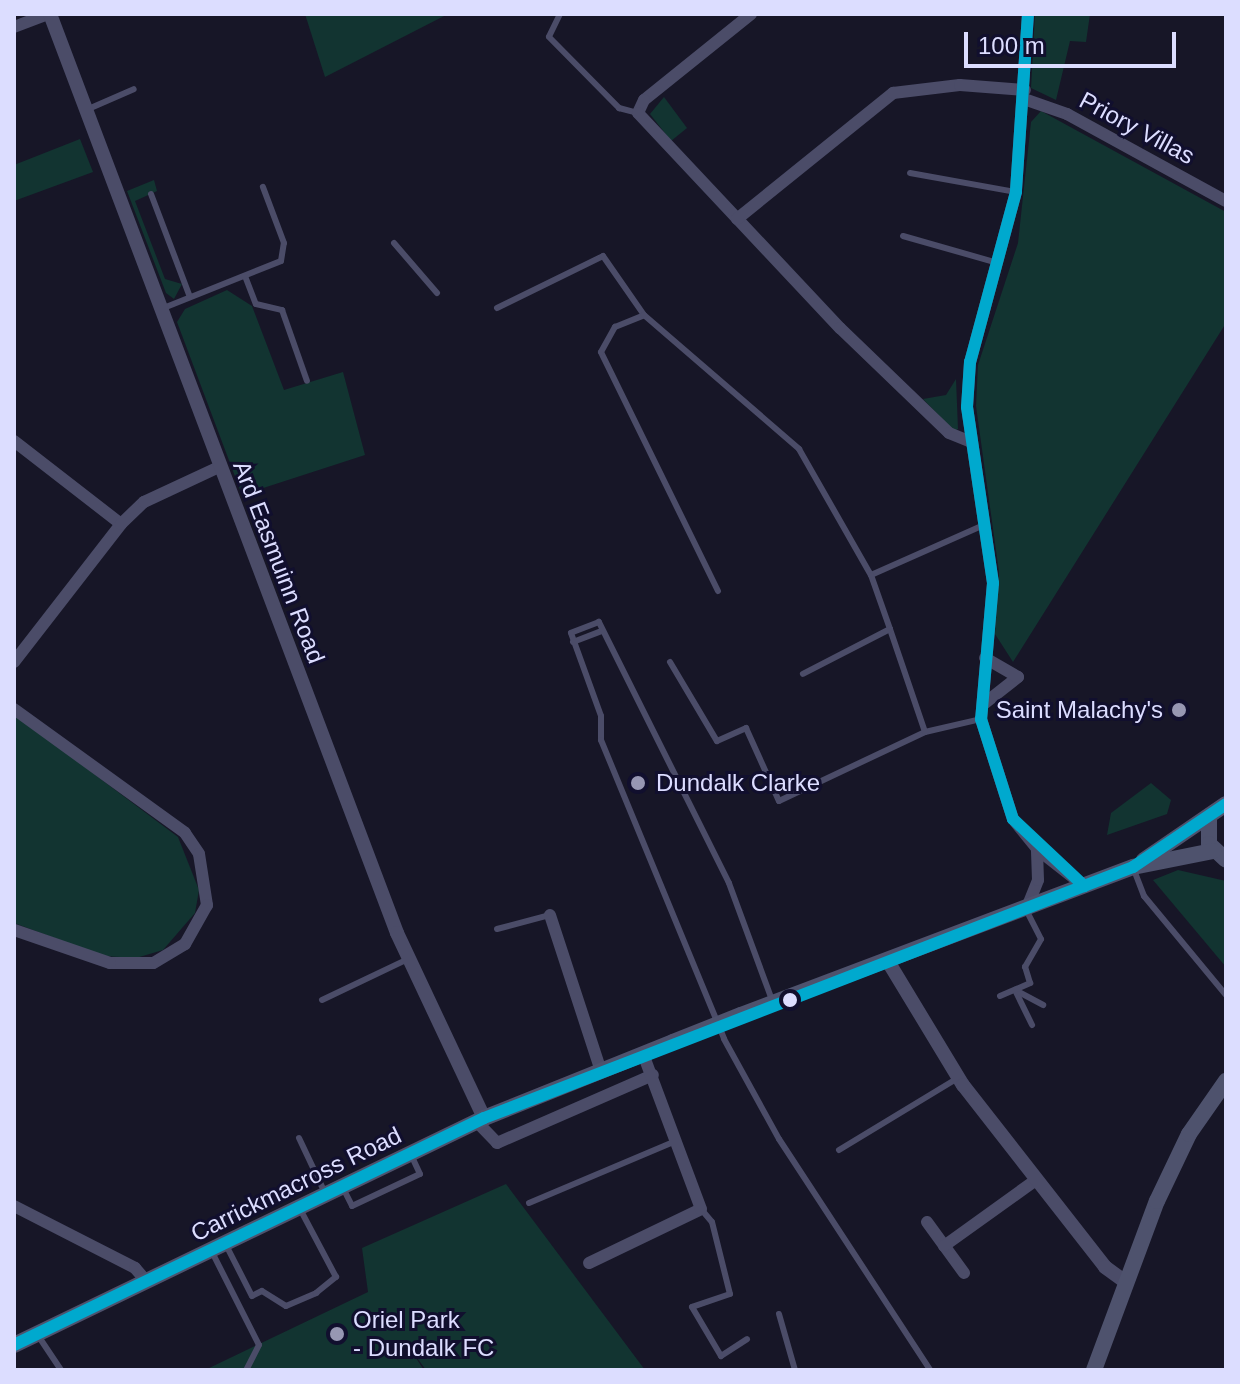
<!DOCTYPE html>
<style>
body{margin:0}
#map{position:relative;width:1240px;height:1384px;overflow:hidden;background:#171627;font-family:Arial,sans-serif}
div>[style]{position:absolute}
.green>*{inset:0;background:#123431}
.service>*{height:6px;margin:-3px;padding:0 3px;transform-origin:3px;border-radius:3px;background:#4b4c68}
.minor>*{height:12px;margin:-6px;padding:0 6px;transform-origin:6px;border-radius:6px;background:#4b4c68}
.tertiary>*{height:14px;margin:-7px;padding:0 7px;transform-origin:7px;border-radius:7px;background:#4b4c68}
.secondary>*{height:16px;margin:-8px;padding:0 8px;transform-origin:8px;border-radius:8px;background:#4e526d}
.secondary-bridge>*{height:16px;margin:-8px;padding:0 8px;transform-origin:8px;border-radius:8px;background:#4e526d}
.bus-1>*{height:12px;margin:-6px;padding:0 6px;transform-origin:6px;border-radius:6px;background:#00a9ce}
.dots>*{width:22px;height:22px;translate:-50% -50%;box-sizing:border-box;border:4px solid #110f2e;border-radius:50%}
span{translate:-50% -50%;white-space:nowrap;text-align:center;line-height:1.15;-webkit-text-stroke:6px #110f2e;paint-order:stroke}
.street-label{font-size:24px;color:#dcddff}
.poi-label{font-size:24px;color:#dcddff}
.right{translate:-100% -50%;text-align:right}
.left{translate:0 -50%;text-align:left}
.frame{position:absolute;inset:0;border:16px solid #dcddff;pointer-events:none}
.scale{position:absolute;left:964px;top:32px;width:212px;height:36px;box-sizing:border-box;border:4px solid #dcddff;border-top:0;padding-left:10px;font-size:24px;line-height:28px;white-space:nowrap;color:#dcddff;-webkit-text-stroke:6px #110f2e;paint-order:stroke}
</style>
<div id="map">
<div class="green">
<div style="clip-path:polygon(305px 14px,448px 14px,325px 77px)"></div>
<div style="clip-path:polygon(1035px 14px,1090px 14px,1086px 42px,1070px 41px,1056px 100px,1031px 88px)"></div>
<div style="clip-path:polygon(664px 97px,687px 128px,671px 141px,650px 114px)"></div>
<div style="clip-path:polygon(1041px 111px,1226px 212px,1226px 323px,1013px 662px,995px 634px,999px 572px,976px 406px,978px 365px,1018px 243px,1031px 122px)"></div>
<div style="clip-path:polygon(80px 139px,93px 172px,14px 201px,14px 165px)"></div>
<div style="clip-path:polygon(154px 180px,157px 191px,135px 201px,165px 279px,182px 284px,174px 299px,166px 293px,127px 191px)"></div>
<div style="clip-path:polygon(227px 290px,252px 306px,284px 390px,343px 372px,365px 455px,242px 495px,177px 322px,185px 309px)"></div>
<div style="clip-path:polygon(956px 379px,958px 429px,954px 431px,923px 399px,946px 395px)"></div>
<div style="clip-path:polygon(14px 714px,178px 837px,199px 890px,195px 913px,163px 950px,136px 958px,103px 956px,14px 923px)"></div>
<div style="clip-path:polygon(1151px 783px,1171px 800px,1167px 814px,1107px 835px,1111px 813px)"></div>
<div style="clip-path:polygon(1178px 870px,1226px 881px,1226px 967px,1153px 880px)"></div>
<div style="clip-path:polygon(506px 1184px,645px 1370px,426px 1370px,406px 1343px,424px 1370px,205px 1370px,368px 1292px,362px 1248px)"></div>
</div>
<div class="service">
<div style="left:560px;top:14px;width:25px;rotate:116deg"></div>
<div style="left:549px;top:37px;width:100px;rotate:45.4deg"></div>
<div style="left:619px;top:108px;width:20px;rotate:15deg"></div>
<div style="left:86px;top:110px;width:52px;rotate:-23.6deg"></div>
<div style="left:910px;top:173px;width:108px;rotate:10.2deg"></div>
<div style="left:151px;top:194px;width:110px;rotate:69.3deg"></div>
<div style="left:903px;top:236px;width:99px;rotate:15.9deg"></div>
<div style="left:394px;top:243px;width:66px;rotate:49.3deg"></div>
<div style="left:245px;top:276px;width:30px;rotate:69deg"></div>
<div style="left:256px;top:304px;width:27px;rotate:13deg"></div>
<div style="left:282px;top:310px;width:75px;rotate:70.6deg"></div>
<div style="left:497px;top:308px;width:118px;rotate:-26.1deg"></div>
<div style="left:603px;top:256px;width:72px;rotate:55.2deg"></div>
<div style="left:161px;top:309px;width:129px;rotate:-21.8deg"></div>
<div style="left:281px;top:261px;width:18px;rotate:-81deg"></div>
<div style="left:284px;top:243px;width:60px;rotate:-110.6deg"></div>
<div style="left:871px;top:575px;width:124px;rotate:-23.9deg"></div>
<div style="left:718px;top:591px;width:266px;rotate:-116.1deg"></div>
<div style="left:601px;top:352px;width:29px;rotate:-61deg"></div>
<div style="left:615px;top:327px;width:31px;rotate:-22deg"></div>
<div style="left:644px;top:315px;width:205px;rotate:40.8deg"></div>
<div style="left:799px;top:449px;width:145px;rotate:60.3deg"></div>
<div style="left:871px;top:575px;width:57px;rotate:70.6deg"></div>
<div style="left:573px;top:642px;width:31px;rotate:-21deg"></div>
<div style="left:670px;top:662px;width:92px;rotate:59.3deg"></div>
<div style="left:717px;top:741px;width:32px;rotate:-24deg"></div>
<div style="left:746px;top:728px;width:80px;rotate:65.7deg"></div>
<div style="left:779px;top:801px;width:161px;rotate:-25.3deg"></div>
<div style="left:925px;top:732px;width:109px;rotate:-108.8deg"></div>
<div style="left:890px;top:629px;width:98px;rotate:152.7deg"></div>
<div style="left:925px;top:732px;width:57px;rotate:-13.1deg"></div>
<div style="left:1134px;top:870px;width:28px;rotate:69deg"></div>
<div style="left:1144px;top:896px;width:129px;rotate:50.4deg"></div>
<div style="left:497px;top:929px;width:55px;rotate:-14.8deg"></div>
<div style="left:1015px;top:990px;width:39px;rotate:64deg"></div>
<div style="left:1015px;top:990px;width:32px;rotate:28deg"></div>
<div style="left:1000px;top:996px;width:33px;rotate:-23deg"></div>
<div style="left:1030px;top:983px;width:17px;rotate:-107deg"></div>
<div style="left:1025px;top:967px;width:32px;rotate:-60deg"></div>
<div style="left:1041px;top:939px;width:33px;rotate:-117deg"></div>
<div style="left:322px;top:1000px;width:95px;rotate:-25.5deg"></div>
<div style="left:772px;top:1000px;width:125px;rotate:-110.2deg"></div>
<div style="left:729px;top:883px;width:292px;rotate:-116.5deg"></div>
<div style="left:599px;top:622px;width:30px;rotate:159deg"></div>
<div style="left:571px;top:633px;width:88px;rotate:70.1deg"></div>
<div style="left:601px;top:716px;width:24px;rotate:90deg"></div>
<div style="left:601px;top:740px;width:323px;rotate:67.6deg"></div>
<div style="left:724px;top:1039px;width:114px;rotate:61.2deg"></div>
<div style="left:779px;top:1139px;width:276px;rotate:56.8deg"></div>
<div style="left:299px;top:1138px;width:61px;rotate:64.7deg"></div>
<div style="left:839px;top:1150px;width:139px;rotate:-31.2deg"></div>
<div style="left:343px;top:1188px;width:20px;rotate:63deg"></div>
<div style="left:352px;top:1206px;width:75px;rotate:-25.2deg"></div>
<div style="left:420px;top:1174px;width:21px;rotate:-115deg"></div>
<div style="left:529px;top:1203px;width:160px;rotate:-22.9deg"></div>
<div style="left:701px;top:1209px;width:17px;rotate:50deg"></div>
<div style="left:712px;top:1222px;width:74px;rotate:76deg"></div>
<div style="left:730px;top:1294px;width:40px;rotate:161.1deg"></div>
<div style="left:692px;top:1307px;width:57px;rotate:59.4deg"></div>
<div style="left:721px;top:1356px;width:31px;rotate:-33deg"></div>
<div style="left:226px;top:1245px;width:57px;rotate:63deg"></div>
<div style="left:252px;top:1296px;width:11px;rotate:-27deg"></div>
<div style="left:262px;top:1291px;width:28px;rotate:32deg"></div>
<div style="left:286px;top:1306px;width:33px;rotate:-23deg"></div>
<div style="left:316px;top:1293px;width:26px;rotate:-39deg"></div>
<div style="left:336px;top:1277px;width:77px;rotate:-117.9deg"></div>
<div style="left:212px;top:1252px;width:104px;rotate:63.2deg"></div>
<div style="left:259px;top:1345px;width:28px;rotate:117deg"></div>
<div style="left:779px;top:1314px;width:58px;rotate:74.1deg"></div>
<div style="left:37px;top:1334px;width:43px;rotate:56.3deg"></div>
</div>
<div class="minor">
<div style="left:751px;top:14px;width:137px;rotate:141.2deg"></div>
<div style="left:644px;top:100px;width:14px;rotate:115deg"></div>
<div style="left:638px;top:113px;width:295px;rotate:46.8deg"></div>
<div style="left:840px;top:328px;width:151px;rotate:43.9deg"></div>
<div style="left:949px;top:433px;width:24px;rotate:22deg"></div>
<div style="left:1028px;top:14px;width:178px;rotate:93.9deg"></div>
<div style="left:1016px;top:192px;width:176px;rotate:105.1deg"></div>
<div style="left:970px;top:362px;width:45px;rotate:93.8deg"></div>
<div style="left:967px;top:407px;width:178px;rotate:81.6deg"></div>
<div style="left:993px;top:583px;width:137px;rotate:95deg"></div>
<div style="left:981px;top:719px;width:105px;rotate:72.3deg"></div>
<div style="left:1013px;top:819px;width:38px;rotate:51deg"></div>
<div style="left:1037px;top:849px;width:60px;rotate:38.2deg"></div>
<div style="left:14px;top:27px;width:36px;rotate:-21deg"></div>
<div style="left:1024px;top:99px;width:46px;rotate:19.2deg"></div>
<div style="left:1067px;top:114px;width:181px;rotate:28.7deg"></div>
<div style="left:737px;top:219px;width:201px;rotate:-38.9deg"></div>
<div style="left:893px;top:93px;width:67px;rotate:-6.8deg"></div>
<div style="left:960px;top:85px;width:65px;rotate:4.4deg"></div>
<div style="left:14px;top:441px;width:135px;rotate:37.8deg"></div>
<div style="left:14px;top:662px;width:175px;rotate:-52.2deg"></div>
<div style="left:121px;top:524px;width:32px;rotate:-44deg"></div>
<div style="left:144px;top:502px;width:83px;rotate:-25deg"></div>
<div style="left:985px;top:703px;width:42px;rotate:-38.2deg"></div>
<div style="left:1018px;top:677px;width:38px;rotate:-150deg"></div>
<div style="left:14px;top:709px;width:211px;rotate:35.9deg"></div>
<div style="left:185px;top:833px;width:25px;rotate:56deg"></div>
<div style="left:199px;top:854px;width:52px;rotate:81.1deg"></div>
<div style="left:207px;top:905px;width:45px;rotate:119.4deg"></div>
<div style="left:185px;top:944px;width:37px;rotate:149deg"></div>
<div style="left:153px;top:963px;width:43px;rotate:180deg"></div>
<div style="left:110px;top:963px;width:102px;rotate:-161deg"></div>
<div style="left:1026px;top:910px;width:32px;rotate:-68deg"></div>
<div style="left:1038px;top:880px;width:31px;rotate:-92deg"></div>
<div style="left:550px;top:915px;width:161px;rotate:71.9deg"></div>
<div style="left:477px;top:1122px;width:29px;rotate:46deg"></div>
<div style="left:497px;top:1143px;width:170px;rotate:-23.6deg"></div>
<div style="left:14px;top:1206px;width:136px;rotate:27.1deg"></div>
<div style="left:135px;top:1268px;width:18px;rotate:49deg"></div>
<div style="left:927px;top:1222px;width:63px;rotate:54deg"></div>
<div style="left:944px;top:1246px;width:113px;rotate:-35.7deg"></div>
<div style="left:589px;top:1263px;width:124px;rotate:-25.7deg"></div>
<div style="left:701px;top:1209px;width:165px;rotate:-110.5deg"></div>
</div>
<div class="tertiary">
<div style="left:50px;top:14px;width:982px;rotate:69.31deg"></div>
<div style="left:397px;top:933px;width:204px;rotate:64.8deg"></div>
<div style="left:889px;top:963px;width:143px;rotate:58.8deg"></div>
<div style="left:963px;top:1085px;width:231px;rotate:52deg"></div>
<div style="left:1105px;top:1267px;width:26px;rotate:36deg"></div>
</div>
<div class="secondary">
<div style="left:1209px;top:820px;width:24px;rotate:90deg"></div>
<div style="left:1209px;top:844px;width:23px;rotate:43deg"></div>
<div style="left:1144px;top:860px;width:99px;rotate:-34.3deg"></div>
<div style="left:741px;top:1015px;width:419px;rotate:-20.7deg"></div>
<div style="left:1133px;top:867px;width:82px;rotate:-11.3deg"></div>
<div style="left:14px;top:1345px;width:522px;rotate:-25.78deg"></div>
<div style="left:484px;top:1118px;width:204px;rotate:-21.9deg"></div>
<div style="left:1094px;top:1370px;width:180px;rotate:-69.6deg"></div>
<div style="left:1157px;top:1201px;width:74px;rotate:-64.5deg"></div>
<div style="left:1189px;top:1134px;width:65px;rotate:-55.1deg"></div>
</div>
<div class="secondary-bridge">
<div style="left:673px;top:1042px;width:73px;rotate:-21.7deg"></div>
</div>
<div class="bus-1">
<div style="left:1028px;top:14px;width:178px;rotate:93.9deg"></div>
<div style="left:1016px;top:192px;width:176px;rotate:105.1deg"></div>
<div style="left:970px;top:362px;width:45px;rotate:93.8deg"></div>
<div style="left:967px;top:407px;width:178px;rotate:81.6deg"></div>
<div style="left:993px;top:583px;width:137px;rotate:95deg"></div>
<div style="left:981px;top:719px;width:105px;rotate:72.3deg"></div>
<div style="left:1013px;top:819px;width:98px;rotate:43.3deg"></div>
<div style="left:14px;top:1345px;width:522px;rotate:-25.78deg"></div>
<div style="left:484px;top:1118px;width:696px;rotate:-21.14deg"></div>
<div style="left:1133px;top:867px;width:112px;rotate:-34.1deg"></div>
</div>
<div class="dots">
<div style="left:1179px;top:710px;background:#9797b3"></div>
<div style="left:638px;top:783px;background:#9797b3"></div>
<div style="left:790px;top:1000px;background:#dcddff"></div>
<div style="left:337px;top:1334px;background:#9797b3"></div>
</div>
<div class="street-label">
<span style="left:1137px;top:128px;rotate:28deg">Priory Villas</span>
<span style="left:279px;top:562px;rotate:69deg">Ard Easmuinn Road</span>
<span style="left:296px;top:1184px;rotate:-26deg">Carrickmacross Road</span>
</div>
<div class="poi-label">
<span class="right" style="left:1163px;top:710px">Saint Malachy's</span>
<span class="left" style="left:656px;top:783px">Dundalk Clarke</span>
<span class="left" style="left:353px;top:1334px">Oriel Park<br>- Dundalk FC</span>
</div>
<div class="frame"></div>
<div class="scale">100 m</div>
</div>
